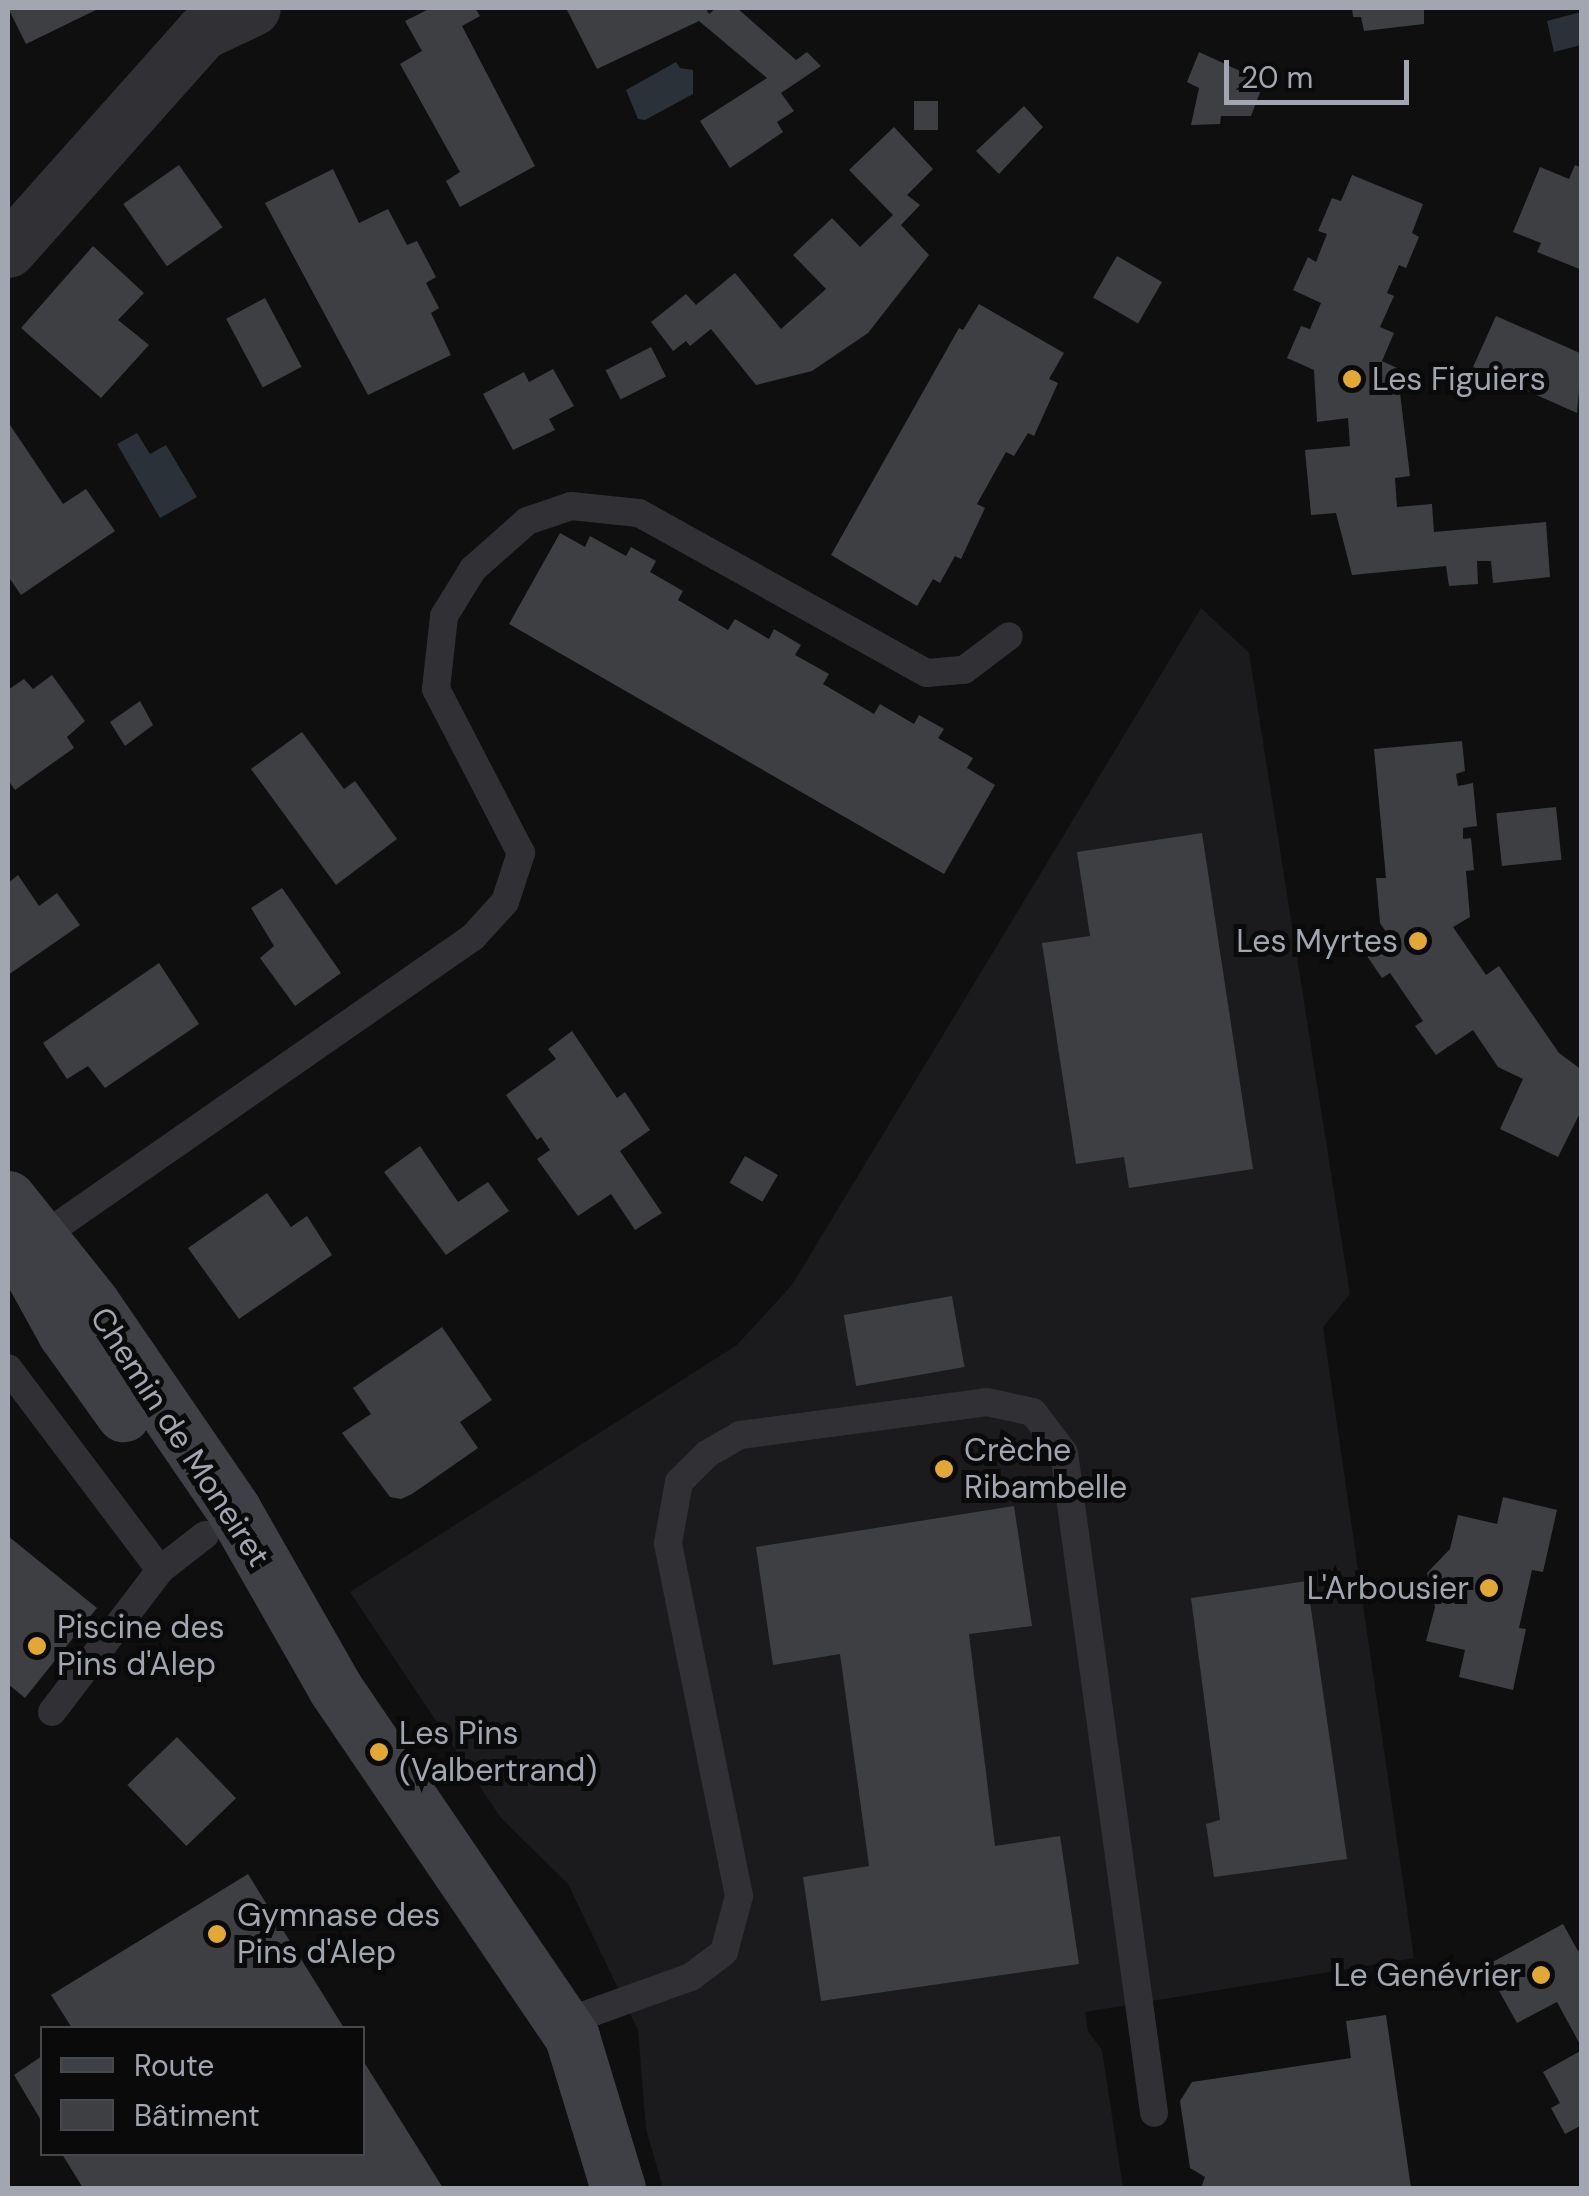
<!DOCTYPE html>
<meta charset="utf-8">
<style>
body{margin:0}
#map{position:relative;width:1589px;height:2196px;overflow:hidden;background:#0f0f10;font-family:"DM Sans",sans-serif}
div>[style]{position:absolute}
.built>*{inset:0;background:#1b1b1d}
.water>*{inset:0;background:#2a3138}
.building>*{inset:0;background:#3e3f43;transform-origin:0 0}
.lane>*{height:28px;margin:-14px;padding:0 14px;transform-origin:14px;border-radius:14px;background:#313135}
.street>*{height:55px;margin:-27.5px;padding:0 27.5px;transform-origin:27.5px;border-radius:27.5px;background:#313135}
.secondary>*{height:55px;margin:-27.5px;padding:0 27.5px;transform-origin:27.5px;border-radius:27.5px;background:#3f4045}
.dots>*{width:28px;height:28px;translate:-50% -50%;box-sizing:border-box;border:5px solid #0a0a0b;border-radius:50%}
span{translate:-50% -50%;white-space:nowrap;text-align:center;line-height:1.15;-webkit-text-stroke:10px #0a0a0b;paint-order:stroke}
.poi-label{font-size:32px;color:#a1a6b0}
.left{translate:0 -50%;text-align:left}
.right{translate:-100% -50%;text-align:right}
.street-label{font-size:32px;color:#a1a6b0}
.frame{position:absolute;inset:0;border:10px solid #a1a6b0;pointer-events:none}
.legend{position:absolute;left:40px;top:2026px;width:325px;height:130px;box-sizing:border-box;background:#0a0a0b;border:2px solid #46484d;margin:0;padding:12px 18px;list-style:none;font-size:30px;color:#a1a6b0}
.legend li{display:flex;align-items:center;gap:20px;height:50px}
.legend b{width:50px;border:2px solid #46484d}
.scale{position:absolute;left:1224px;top:60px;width:185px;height:45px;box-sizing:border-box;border:5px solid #a1a6b0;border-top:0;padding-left:12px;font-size:30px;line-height:35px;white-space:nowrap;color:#a1a6b0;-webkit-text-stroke:8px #0a0a0b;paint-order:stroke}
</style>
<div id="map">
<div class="built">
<div style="clip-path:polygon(1201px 608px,1249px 653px,1350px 1294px,1323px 1327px,1414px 1958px,1085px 2012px,1088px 2031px,1102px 2050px,1123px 2188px,663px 2188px,646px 2129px,638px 2030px,568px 1884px,501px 1818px,350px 1592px,737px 1345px,792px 1285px)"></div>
</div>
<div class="water">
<div style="clip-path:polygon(1581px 12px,1581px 45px,1554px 52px,1547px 21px)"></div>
<div style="clip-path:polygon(676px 62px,680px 68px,693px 70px,693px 94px,645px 120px,638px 119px,626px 90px)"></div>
<div style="clip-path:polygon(137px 433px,150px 454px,166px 445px,197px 497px,160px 518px,117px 444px)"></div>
</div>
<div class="building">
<div style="clip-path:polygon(8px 8px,100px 8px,26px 44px)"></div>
<div style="clip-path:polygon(431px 8px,475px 8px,480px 16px,462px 26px,535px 166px,460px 207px,446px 181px,460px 172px,400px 64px,422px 51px,405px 21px)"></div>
<div style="clip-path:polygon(566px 8px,706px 8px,709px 14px,716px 8px,737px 8px,796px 60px,807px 52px,821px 66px,781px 93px,794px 111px,777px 122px,783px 132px,730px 168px,700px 121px,767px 78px,699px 21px,597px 69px)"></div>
<div style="clip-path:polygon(1352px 8px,1424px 8px,1424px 24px,1364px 31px,1361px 17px,1353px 17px)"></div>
<div style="clip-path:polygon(1199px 52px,1264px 82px,1251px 116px,1221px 116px,1220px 124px,1191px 125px,1199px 88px,1187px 82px)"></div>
<div style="left:938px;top:101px;width:29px;height:24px;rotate:90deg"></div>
<div style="clip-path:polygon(1024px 106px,1043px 127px,999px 174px,976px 151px)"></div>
<div style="clip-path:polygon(894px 127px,933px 169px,907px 195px,920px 205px,901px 225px,929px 255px,868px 333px,812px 371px,756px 385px,711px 329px,690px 346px,686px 341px,673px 351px,651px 322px,686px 294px,696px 305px,735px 273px,781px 329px,826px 289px,793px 255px,832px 218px,860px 247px,893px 215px,849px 170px)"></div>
<div style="left:179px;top:165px;width:76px;height:68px;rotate:55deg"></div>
<div style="clip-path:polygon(1575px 165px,1582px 168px,1582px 270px,1537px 252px,1541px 243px,1513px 232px,1540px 167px,1569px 179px)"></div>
<div style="clip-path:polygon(333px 169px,359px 223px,388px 209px,407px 245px,417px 241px,436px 277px,426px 283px,439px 308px,431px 313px,451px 355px,368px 395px,265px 203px)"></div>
<div style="clip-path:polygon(1352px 175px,1423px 204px,1412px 233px,1419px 237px,1406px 268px,1399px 265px,1387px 293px,1394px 296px,1380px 327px,1394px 333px,1382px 361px,1397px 368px,1410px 476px,1395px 478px,1397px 507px,1432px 504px,1434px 532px,1546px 522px,1550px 577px,1493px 583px,1491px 561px,1477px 561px,1478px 584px,1449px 586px,1446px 566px,1352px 575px,1336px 513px,1311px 515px,1305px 450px,1350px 446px,1348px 418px,1317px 422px,1314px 370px,1287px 358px,1301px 326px,1310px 329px,1321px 303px,1293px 290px,1308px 257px,1316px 262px,1327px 234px,1318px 231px,1332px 198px,1341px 201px)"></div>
<div style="clip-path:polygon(93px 246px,144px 293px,118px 320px,149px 345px,101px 398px,21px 328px)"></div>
<div style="left:1117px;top:256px;width:52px;height:48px;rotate:30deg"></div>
<div style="left:265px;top:298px;width:78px;height:44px;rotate:62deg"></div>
<div style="clip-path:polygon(979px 304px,1064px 353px,1049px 379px,1058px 383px,1034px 436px,1028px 433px,1014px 456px,1006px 452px,977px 504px,985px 508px,961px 559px,955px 556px,940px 583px,933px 579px,917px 606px,831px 555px,959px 328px,963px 330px)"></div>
<div style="clip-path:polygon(1496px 316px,1582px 354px,1577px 413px,1473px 367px)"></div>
<div style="left:651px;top:347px;width:33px;height:51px;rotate:63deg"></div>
<div style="clip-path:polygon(553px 369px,574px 406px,549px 419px,555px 430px,513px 450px,483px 394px,524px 372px,529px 382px)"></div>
<div style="clip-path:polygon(8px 422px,63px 504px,86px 489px,115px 531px,21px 595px,8px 576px)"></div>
<div style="clip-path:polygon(560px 533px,585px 547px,590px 536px,626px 556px,631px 547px,656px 561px,650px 572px,683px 591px,678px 600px,728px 630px,735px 619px,769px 639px,774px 629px,801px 645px,795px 655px,829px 674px,823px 684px,874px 714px,880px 704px,914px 724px,919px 715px,944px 729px,938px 738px,973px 758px,967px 768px,995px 785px,944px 874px,509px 624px)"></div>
<div style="clip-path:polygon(52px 675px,85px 721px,67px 737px,74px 748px,15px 790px,8px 780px,8px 690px,24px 679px,33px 689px)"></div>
<div style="clip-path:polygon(140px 701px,153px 725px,125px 746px,110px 722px)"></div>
<div style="clip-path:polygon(302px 732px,344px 789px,355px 781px,397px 839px,336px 885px,251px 769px)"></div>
<div style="clip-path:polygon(1462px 741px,1465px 771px,1456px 774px,1458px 786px,1473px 783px,1477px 826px,1463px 828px,1463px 839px,1471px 838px,1474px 870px,1466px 871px,1470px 917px,1453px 927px,1486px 975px,1499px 966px,1559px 1053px,1582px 1070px,1582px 1109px,1558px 1157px,1500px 1129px,1523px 1079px,1498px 1067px,1473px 1030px,1436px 1055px,1415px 1026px,1423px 1021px,1390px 973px,1382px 978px,1362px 949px,1386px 932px,1380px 923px,1376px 878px,1386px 878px,1374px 749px)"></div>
<div style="left:1556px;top:807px;width:53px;height:60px;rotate:84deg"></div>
<div style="clip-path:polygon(1202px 833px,1253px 1169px,1129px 1188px,1124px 1157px,1076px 1164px,1042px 943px,1090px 936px,1077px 852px)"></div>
<div style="clip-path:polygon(18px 875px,39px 906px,57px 893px,80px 925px,8px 975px,8px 883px)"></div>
<div style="clip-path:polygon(282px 888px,341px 973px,295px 1006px,260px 958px,274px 946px,251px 908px)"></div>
<div style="clip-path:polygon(159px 963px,199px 1024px,105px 1088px,88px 1066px,67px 1079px,43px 1043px)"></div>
<div style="clip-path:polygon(572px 1031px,617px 1098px,625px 1092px,650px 1130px,620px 1151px,662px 1213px,635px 1230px,611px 1194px,578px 1216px,537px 1159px,550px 1150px,541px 1137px,537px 1140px,506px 1095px,556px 1059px,548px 1049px)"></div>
<div style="clip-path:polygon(420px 1146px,458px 1202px,488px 1182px,509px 1211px,446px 1255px,384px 1172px)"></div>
<div style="left:745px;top:1156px;width:38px;height:31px;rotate:30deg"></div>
<div style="clip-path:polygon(267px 1193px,291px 1227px,307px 1216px,332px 1255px,239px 1319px,188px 1248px)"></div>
<div style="left:952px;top:1296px;width:72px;height:110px;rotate:80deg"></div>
<div style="clip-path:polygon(442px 1327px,492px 1400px,460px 1422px,478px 1448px,412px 1494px,401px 1499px,390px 1497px,342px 1433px,371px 1414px,353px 1388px)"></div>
<div style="clip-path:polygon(1503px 1497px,1557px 1510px,1543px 1572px,1532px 1570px,1519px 1628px,1526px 1629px,1513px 1690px,1459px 1677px,1465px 1650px,1426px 1641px,1435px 1607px,1427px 1573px,1450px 1549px,1458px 1515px,1497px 1524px)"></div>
<div style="clip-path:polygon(1014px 1506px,1032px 1626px,969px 1634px,995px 1846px,1060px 1836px,1079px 1964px,821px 2001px,803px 1877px,869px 1866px,840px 1654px,773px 1665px,756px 1547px)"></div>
<div style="clip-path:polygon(8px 1536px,97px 1608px,25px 1698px,8px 1684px)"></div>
<div style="clip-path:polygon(1307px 1581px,1347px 1859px,1214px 1877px,1206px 1824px,1220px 1820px,1191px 1598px)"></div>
<div style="left:177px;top:1737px;width:85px;height:69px;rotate:46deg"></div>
<div style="clip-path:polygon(248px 1874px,344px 2028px,72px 2028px,51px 1995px)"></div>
<div style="clip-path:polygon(1563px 1924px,1578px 1951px,1582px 1949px,1582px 2048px,1557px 2002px,1517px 2023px,1485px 1966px)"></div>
<div style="clip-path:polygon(1386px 2015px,1411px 2188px,1201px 2188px,1205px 2177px,1190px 2168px,1180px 2101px,1192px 2082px,1351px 2058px,1346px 2021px)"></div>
<div style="clip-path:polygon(1582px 2050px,1582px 2125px,1565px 2134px,1551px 2108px,1560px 2103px,1543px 2072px)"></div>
<div style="clip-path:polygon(42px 2056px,42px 2122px,14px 2075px)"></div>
<div style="clip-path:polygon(362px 2059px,443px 2188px,83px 2188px,62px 2154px,362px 2154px)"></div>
</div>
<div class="lane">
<div style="left:33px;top:1243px;width:536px;rotate:-34.82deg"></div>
<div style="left:473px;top:937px;width:47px;rotate:-47.6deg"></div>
<div style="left:505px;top:902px;width:52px;rotate:-71.9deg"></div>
<div style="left:521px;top:853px;width:185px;rotate:-117.4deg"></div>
<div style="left:436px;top:689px;width:73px;rotate:-83.7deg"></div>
<div style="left:444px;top:616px;width:55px;rotate:-58.3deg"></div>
<div style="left:473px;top:569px;width:72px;rotate:-41.6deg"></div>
<div style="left:527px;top:521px;width:46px;rotate:-18.8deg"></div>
<div style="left:571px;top:506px;width:68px;rotate:5.9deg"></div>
<div style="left:639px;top:513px;width:329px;rotate:29.1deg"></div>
<div style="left:927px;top:673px;width:37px;rotate:-5deg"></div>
<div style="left:964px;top:670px;width:56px;rotate:-37.1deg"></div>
<div style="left:8px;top:1368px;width:253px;rotate:53deg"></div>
<div style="left:52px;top:1712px;width:178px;rotate:-52.7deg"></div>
<div style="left:160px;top:1570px;width:57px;rotate:-37.9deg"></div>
<div style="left:563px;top:2023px;width:136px;rotate:-19.8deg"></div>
<div style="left:691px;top:1977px;width:41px;rotate:-37.1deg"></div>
<div style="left:724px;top:1952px;width:58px;rotate:-75deg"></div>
<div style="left:739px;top:1896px;width:360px;rotate:-101.4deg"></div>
<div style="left:668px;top:1543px;width:62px;rotate:-79.8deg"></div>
<div style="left:679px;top:1482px;width:40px;rotate:-45deg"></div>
<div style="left:707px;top:1454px;width:38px;rotate:-30deg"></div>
<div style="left:740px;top:1435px;width:249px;rotate:-7.6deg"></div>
<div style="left:987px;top:1402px;width:47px;rotate:12.3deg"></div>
<div style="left:1033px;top:1412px;width:51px;rotate:52.9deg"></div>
<div style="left:1064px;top:1453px;width:666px;rotate:82.23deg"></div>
</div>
<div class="street">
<div style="left:8px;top:250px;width:292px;rotate:-48.3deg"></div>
<div style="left:202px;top:32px;width:56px;rotate:-25.2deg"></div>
</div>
<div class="secondary">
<div style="left:8px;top:1198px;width:134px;rotate:51.3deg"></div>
<div style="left:92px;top:1303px;width:250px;rotate:55.6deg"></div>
<div style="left:233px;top:1509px;width:206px;rotate:60.3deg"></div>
<div style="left:335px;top:1688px;width:422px;rotate:55.8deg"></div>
<div style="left:572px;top:2037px;width:158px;rotate:73.1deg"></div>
<div style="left:24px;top:1259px;width:85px;rotate:61deg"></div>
<div style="left:65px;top:1333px;width:100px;rotate:54.4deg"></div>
</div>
<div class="dots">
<div style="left:1352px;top:379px;background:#e1a836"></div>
<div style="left:1418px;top:941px;background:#e1a836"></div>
<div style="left:944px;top:1469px;background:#e1a836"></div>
<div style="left:1489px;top:1588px;background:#e1a836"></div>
<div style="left:37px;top:1646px;background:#e1a836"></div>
<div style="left:379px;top:1752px;background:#e1a836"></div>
<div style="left:217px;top:1934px;background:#e1a836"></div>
<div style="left:1541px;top:1975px;background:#e1a836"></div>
</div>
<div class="poi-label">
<span class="left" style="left:1372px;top:379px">Les Figuiers</span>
<span class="right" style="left:1398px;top:941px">Les Myrtes</span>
<span class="left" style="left:964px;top:1469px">Crèche<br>Ribambelle</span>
<span class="right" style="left:1469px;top:1588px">L'Arbousier</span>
<span class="left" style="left:57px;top:1646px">Piscine des<br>Pins d'Alep</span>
<span class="left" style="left:399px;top:1752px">Les Pins<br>(Valbertrand)</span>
<span class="left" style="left:237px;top:1934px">Gymnase des<br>Pins d'Alep</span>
<span class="right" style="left:1521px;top:1975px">Le Genévrier</span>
</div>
<div class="street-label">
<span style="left:180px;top:1437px;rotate:57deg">Chemin de Moneiret</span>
</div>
<div class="frame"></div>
<ul class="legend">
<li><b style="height:12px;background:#3f4045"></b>Route</li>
<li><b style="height:28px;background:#3e3f43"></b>Bâtiment</li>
</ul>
<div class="scale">20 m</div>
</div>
